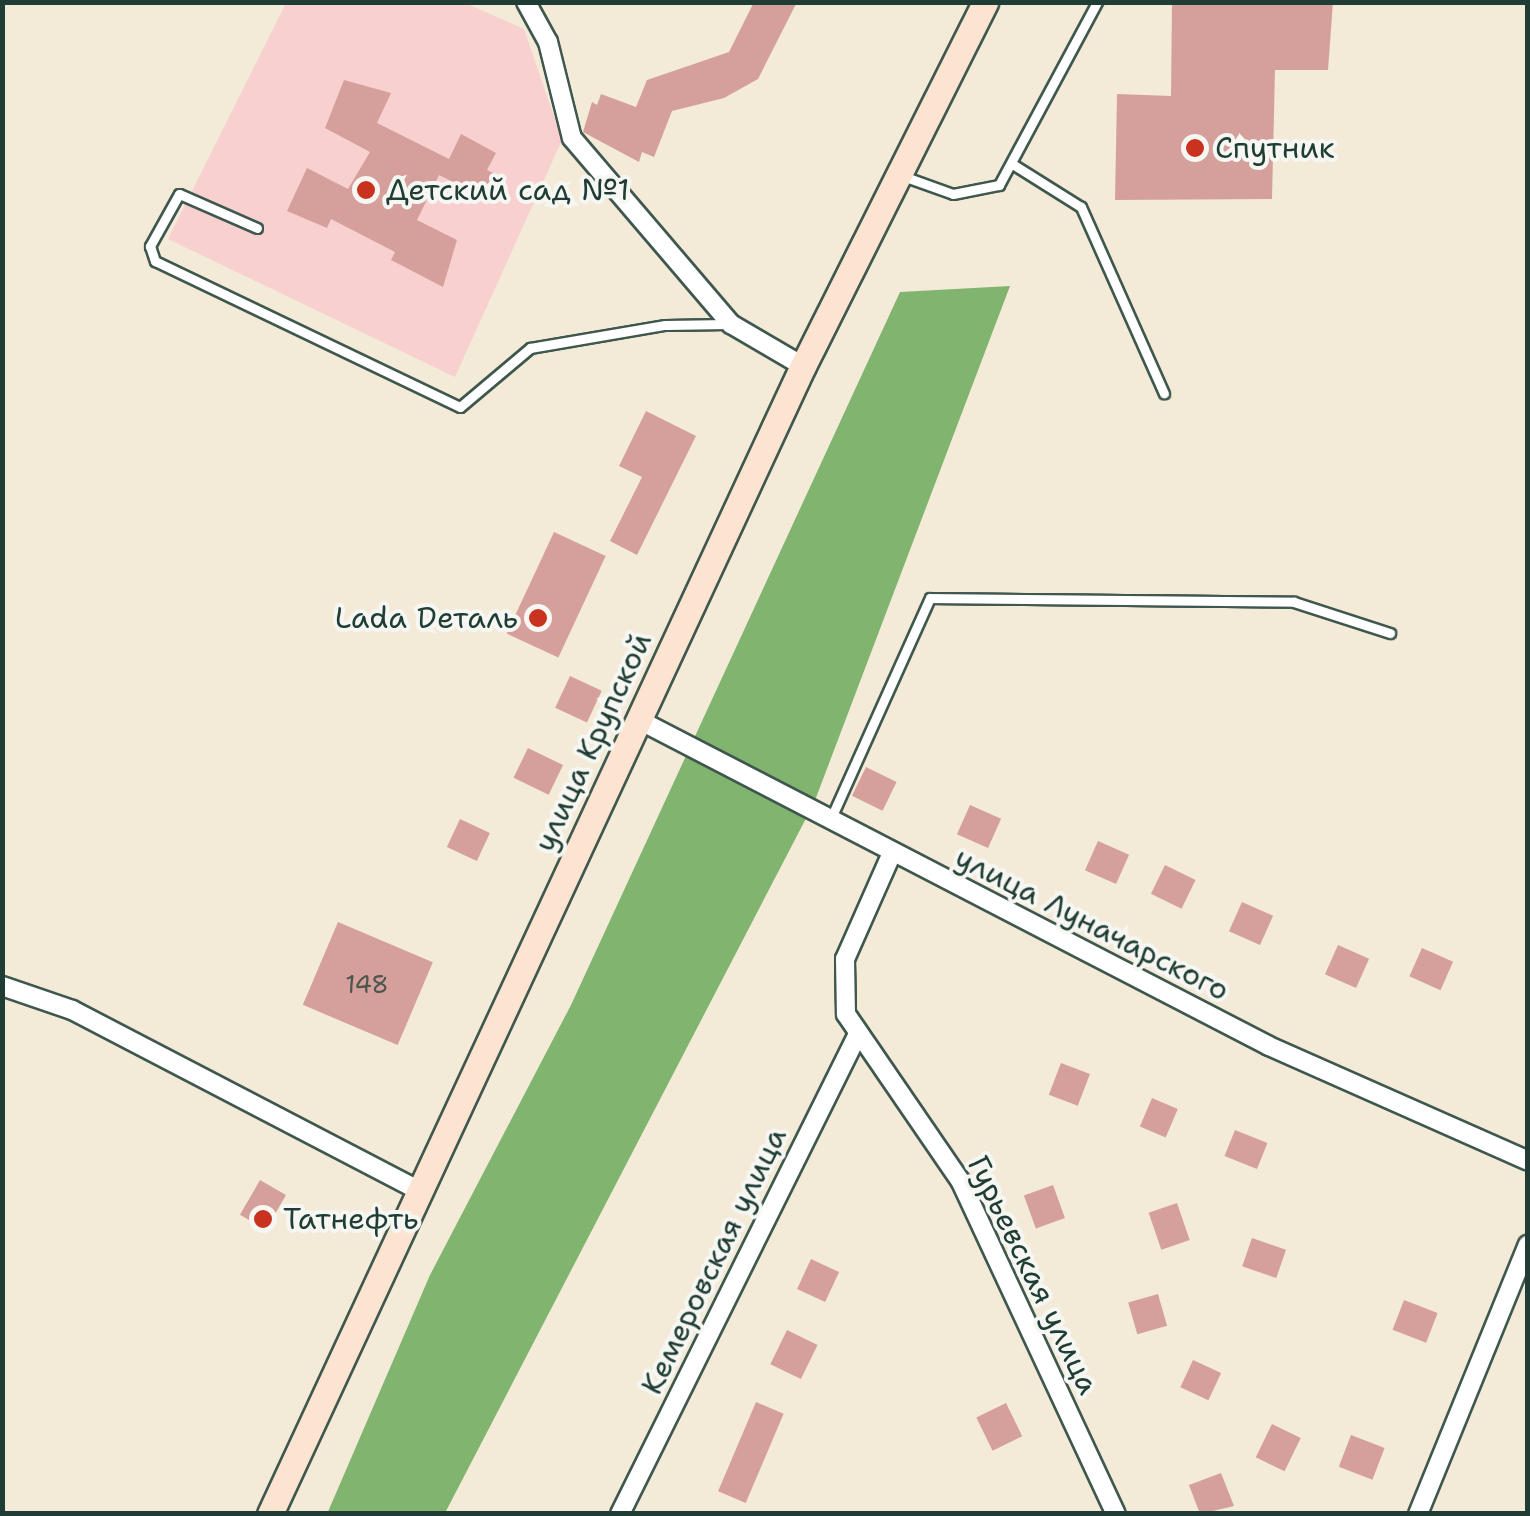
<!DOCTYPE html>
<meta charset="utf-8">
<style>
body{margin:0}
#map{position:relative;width:1530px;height:1516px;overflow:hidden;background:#f3ead8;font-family:"Shantell Sans",sans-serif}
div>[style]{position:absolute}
.built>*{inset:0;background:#f7d0cf}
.forest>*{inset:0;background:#81b56f}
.building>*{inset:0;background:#d5a09c;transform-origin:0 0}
.roads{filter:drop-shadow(2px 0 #3f574d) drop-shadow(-2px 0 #3f574d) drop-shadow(0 2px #3f574d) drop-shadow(0 -2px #3f574d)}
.lane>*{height:9px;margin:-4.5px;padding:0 4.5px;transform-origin:4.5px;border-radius:4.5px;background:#fff}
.street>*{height:18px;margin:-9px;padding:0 9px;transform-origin:9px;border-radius:9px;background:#fff}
.secondary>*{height:25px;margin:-12.5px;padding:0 12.5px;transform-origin:12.5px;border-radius:12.5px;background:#fde4d1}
.dots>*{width:28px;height:28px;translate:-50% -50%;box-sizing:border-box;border:5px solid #f6f6f2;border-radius:50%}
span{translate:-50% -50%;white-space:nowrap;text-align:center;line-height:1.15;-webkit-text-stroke:8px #f6f6f2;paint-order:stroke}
.number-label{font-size:25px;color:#4c564e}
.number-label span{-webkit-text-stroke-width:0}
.poi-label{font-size:30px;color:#1f3d34}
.left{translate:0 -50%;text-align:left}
.right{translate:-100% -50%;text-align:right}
.street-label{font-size:30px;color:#1f3d34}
.frame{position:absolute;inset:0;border:5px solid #1f3d34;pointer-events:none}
</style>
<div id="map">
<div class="built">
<div style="clip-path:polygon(286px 3px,465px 3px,524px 29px,562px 140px,455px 377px,168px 239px)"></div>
</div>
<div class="forest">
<div style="clip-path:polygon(1010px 286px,814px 803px,445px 1513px,327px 1514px,430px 1275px,571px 1005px,900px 292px)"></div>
</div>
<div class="building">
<div style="clip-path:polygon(754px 2px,797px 2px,758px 79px,724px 98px,672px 111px,654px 157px,642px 152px,639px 162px,583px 132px,592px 102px,597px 105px,601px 94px,636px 107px,647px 80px,729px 52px)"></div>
<div style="clip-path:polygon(1172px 2px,1333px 2px,1328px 70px,1275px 70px,1272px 199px,1115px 200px,1117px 94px,1171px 96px)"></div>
<div style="clip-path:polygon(344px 80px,391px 93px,377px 123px,449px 159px,461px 134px,496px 153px,487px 170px,497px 175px,485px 198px,439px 175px,417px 220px,457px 240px,443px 287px,391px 260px,395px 252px,331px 219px,327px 228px,287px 211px,307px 168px,348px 189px,370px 152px,325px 128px)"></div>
<div style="clip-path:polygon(646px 411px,696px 436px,637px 555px,610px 541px,642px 477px,619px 466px)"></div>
<div style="left:554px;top:532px;width:57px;height:112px;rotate:25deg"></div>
<div style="left:570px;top:676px;width:35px;height:35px;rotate:25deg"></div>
<div style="left:528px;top:748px;width:39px;height:33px;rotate:26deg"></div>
<div style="left:866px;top:767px;width:34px;height:32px;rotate:26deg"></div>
<div style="left:970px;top:805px;width:34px;height:32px;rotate:24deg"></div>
<div style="left:460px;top:819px;width:33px;height:31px;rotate:25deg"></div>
<div style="left:1098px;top:841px;width:34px;height:32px;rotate:24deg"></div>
<div style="left:1165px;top:865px;width:34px;height:32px;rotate:26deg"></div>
<div style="left:1242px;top:902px;width:34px;height:32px;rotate:24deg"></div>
<div style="left:338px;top:922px;width:103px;height:90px;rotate:23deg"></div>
<div style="left:1338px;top:945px;width:34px;height:32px;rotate:24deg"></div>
<div style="left:1422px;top:948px;width:34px;height:31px;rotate:24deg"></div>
<div style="left:1061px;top:1063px;width:31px;height:34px;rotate:21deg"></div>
<div style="left:1152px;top:1098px;width:28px;height:31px;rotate:23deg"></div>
<div style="left:1235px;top:1130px;width:35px;height:28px;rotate:22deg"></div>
<div style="left:260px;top:1180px;width:30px;height:40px;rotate:30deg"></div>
<div style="left:1053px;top:1185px;width:35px;height:31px;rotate:70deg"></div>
<div style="left:1177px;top:1203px;width:39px;height:30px;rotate:71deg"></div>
<div style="left:1252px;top:1238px;width:36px;height:30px;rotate:19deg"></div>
<div style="left:811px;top:1259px;width:31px;height:33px;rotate:25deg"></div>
<div style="left:1158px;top:1294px;width:33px;height:31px;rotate:74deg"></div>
<div style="left:1404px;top:1300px;width:36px;height:32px;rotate:21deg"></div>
<div style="left:787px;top:1330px;width:34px;height:38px;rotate:26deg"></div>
<div style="left:1193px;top:1360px;width:31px;height:30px;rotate:25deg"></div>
<div style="left:756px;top:1402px;width:30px;height:97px;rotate:23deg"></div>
<div style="left:1006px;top:1403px;width:37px;height:33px;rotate:64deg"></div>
<div style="left:1272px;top:1424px;width:32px;height:37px;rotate:26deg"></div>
<div style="left:1351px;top:1435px;width:36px;height:34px;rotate:21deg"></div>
<div style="clip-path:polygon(1221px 1473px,1234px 1506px,1200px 1514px,1189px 1485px)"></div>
</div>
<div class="roads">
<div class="lane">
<div style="left:1014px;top:165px;width:79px;rotate:32.1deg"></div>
<div style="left:1081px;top:207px;width:204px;rotate:66deg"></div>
<div style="left:900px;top:175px;width:56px;rotate:19.7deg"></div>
<div style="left:953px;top:194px;width:47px;rotate:-11.1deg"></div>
<div style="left:999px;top:185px;width:208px;rotate:-61.8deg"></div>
<div style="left:257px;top:228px;width:85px;rotate:-156.4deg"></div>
<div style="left:179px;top:194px;width:60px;rotate:119.1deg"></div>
<div style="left:150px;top:246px;width:16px;rotate:72deg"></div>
<div style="left:155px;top:261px;width:338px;rotate:25.6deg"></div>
<div style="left:460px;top:407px;width:92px;rotate:-40.1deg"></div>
<div style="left:530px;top:348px;width:137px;rotate:-9.7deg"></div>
<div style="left:665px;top:325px;width:63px;rotate:-0.9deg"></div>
<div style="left:831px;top:818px;width:241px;rotate:-65.8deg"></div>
<div style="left:930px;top:598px;width:364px;rotate:0.6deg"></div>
<div style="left:1294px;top:602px;width:101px;rotate:17.9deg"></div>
</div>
<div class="street">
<div style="left:526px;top:2px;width:46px;rotate:61.2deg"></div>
<div style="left:548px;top:42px;width:99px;rotate:76deg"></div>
<div style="left:572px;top:138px;width:245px;rotate:49.5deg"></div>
<div style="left:731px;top:324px;width:83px;rotate:30.3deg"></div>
<div style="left:639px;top:720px;width:709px;rotate:27.36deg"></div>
<div style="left:1269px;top:1046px;width:283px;rotate:23.9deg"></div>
<div style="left:892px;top:853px;width:116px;rotate:113.9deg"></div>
<div style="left:845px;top:959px;width:55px;rotate:89deg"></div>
<div style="left:846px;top:1014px;width:204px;rotate:55.6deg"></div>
<div style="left:961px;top:1182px;width:366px;rotate:65deg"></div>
<div style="left:2px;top:986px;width:74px;rotate:18.9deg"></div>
<div style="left:72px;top:1010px;width:394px;rotate:27.5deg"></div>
<div style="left:620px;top:1514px;width:536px;rotate:-63.63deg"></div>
<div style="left:1418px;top:1514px;width:291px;rotate:-67.8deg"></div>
</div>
<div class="secondary">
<div style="left:270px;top:1514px;width:1266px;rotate:-65.1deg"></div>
<div style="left:803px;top:366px;width:407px;rotate:-63.4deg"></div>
</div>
</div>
<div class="dots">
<div style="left:1195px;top:148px;background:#c8321e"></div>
<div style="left:366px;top:190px;background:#c8321e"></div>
<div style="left:538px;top:618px;background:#c8321e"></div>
<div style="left:263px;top:1219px;background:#c8321e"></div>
</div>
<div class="number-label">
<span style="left:367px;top:984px">148</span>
</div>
<div class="poi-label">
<span class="left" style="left:1215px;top:148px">Спутник</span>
<span class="left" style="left:386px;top:190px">Детский сад №1</span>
<span class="right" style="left:518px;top:618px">Lada Dеталь</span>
<span class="left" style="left:283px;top:1219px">Татнефть</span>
</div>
<div class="street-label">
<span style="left:593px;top:742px;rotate:-65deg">улица Крупской</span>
<span style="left:1092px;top:924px;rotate:27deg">улица Луначарского</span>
<span style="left:714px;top:1261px;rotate:-64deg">Кемеровская улица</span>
<span style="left:1033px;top:1275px;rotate:64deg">Гурьевская улица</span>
</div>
<div class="frame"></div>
</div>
